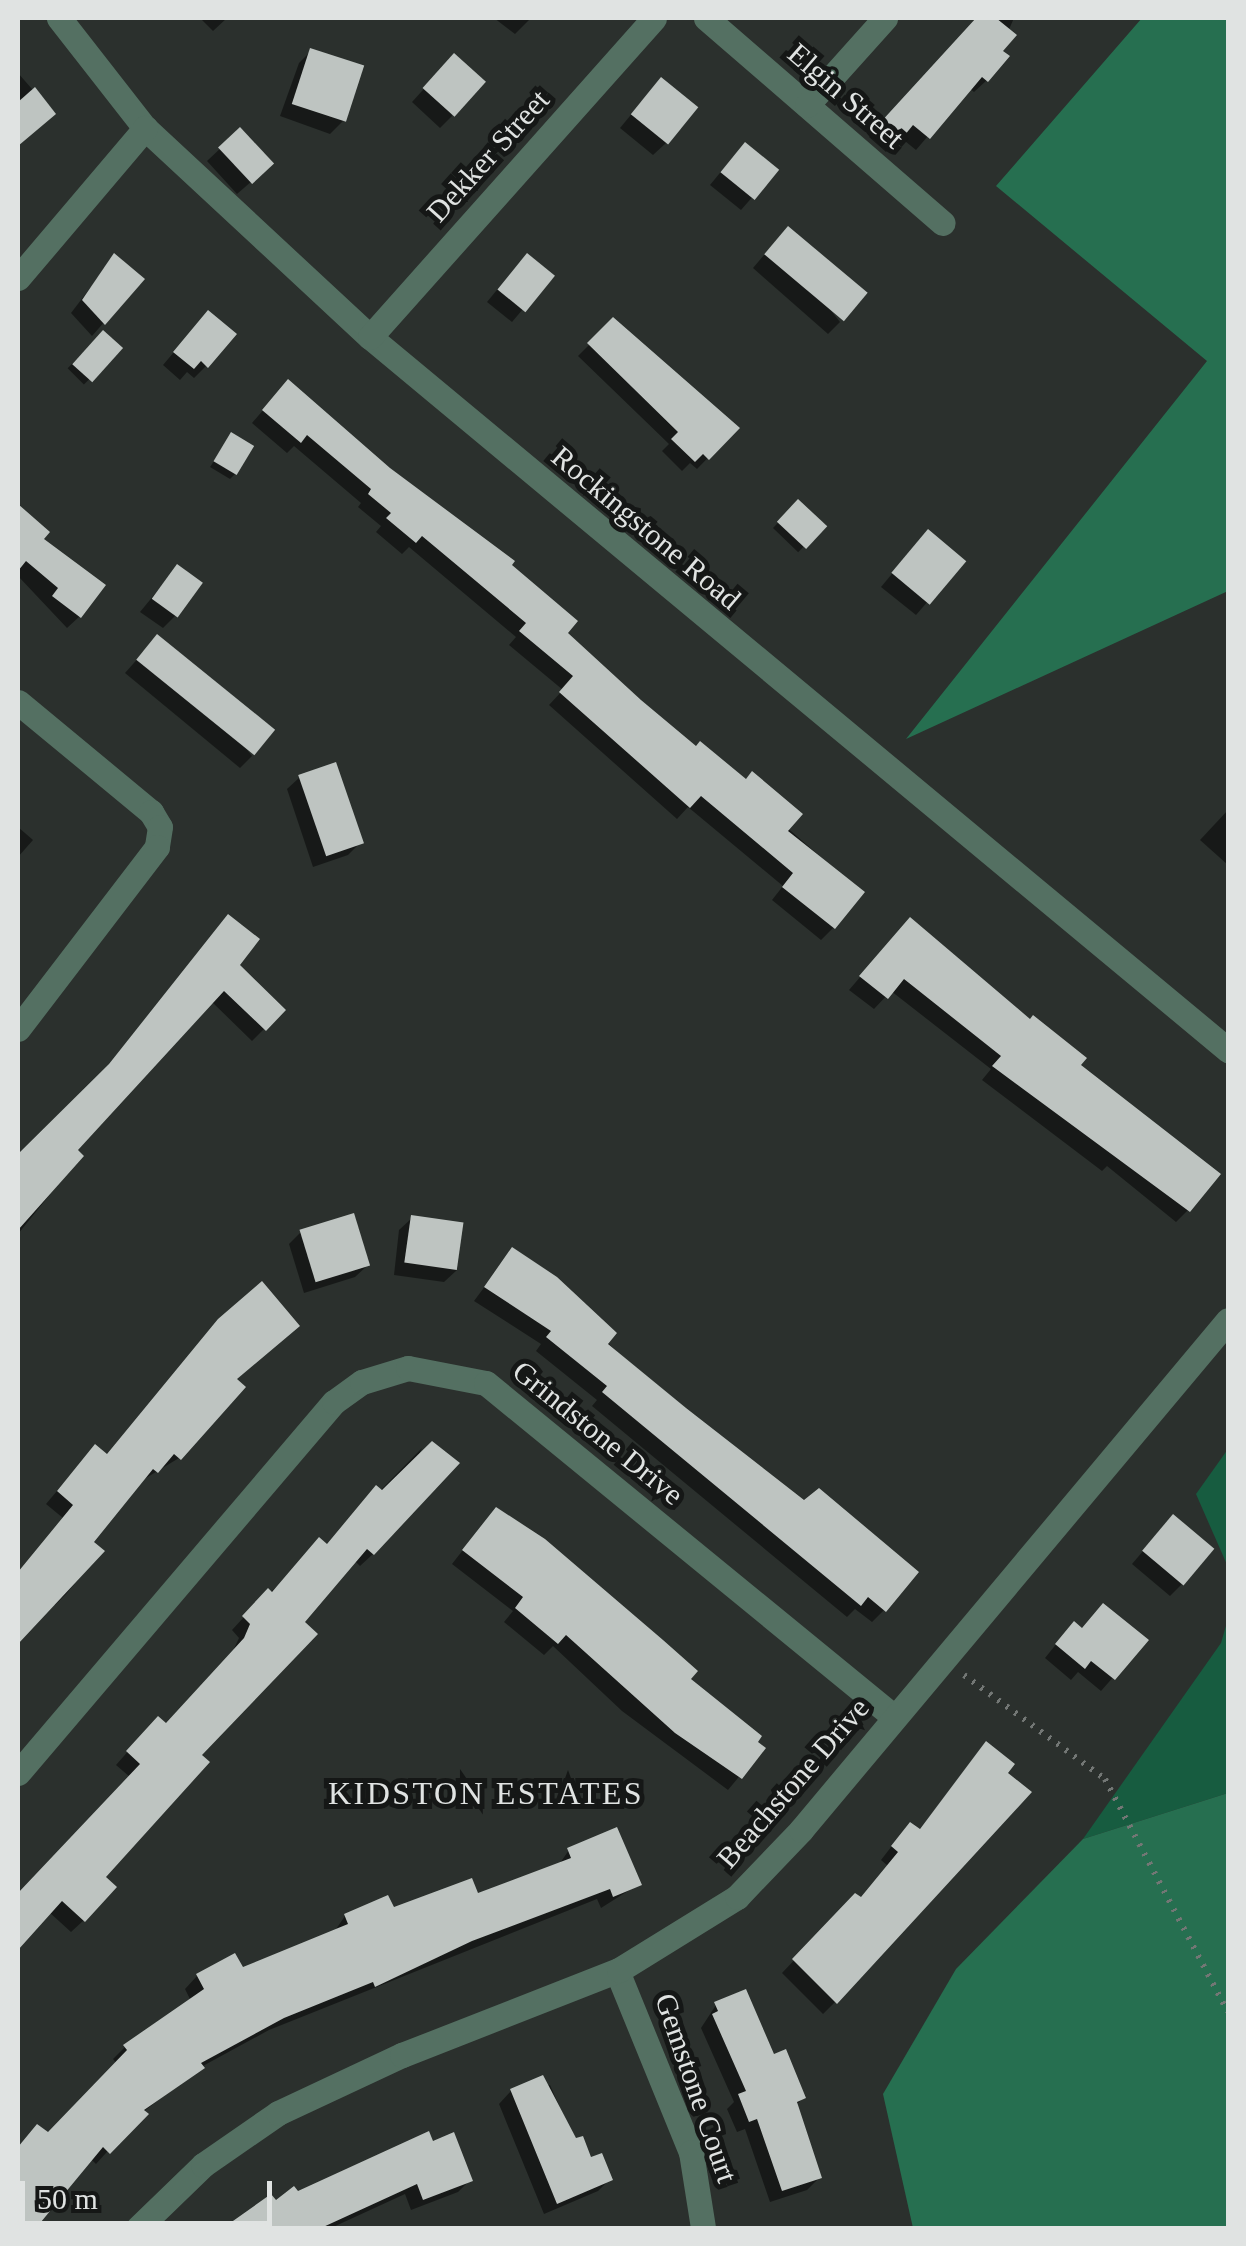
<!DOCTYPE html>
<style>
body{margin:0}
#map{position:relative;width:1246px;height:2246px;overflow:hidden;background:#2b302d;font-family:Georgia,serif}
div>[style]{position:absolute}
.green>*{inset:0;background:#175c40}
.forest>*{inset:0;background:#266f50}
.shadow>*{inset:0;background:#0007;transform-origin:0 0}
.building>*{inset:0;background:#bec4c1;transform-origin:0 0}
.path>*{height:6px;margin-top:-3px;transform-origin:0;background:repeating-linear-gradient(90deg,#737775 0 2.5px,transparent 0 10.5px)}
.minor>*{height:25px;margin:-12.5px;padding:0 12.5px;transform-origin:12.5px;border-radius:12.5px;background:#547062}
span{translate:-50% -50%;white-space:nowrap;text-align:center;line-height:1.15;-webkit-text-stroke:10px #151716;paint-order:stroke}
.street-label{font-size:30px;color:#e0e3e2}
.neighbourhood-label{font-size:32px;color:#e0e3e2;letter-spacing:2.5px}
.frame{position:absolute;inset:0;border:20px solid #e0e3e2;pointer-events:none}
.scale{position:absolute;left:20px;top:2181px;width:252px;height:45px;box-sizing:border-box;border:5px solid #e0e3e2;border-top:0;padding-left:12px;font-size:30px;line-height:35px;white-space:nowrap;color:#e0e3e2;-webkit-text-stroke:8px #151716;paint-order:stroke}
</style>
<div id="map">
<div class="green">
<div style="clip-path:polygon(1228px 1449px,1228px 1567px,1196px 1494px)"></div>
<div style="clip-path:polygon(1228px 1619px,1228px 1793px,1083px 1839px,1221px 1643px)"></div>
</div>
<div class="forest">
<div style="clip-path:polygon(1142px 18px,1228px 18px,1228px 591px,906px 739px,1207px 361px,996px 186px)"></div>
<div style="clip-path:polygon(1228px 1793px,1228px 2228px,913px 2228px,883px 2094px,956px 1969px,1083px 1839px)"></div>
</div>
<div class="shadow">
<div style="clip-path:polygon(200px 18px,227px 18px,213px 31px)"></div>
<div style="clip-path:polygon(494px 18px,531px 18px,515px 34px)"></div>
<div style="clip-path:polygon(983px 18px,1014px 18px,987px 80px,974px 92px,969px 88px,916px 150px,900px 137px,886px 152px,869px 137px)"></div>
<div style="clip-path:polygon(311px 51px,343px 121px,330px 134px,280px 116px,299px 63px)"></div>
<div style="clip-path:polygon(442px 69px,452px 116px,440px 128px,412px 102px)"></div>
<div style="clip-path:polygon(18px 73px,53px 113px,18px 145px)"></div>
<div style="clip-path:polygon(649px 93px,666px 143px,653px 155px,620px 128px)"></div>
<div style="clip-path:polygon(240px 130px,259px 175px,237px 194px,207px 161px)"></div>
<div style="clip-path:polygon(733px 157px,776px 170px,741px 210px,710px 185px)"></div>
<div style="clip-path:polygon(776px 241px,840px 322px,828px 334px,753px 268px)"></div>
<div style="clip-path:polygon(114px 257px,142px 279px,92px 336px,71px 313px)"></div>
<div style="clip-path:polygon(515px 268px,551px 276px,512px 322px,487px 302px)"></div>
<div style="clip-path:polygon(613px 321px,737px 428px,697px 469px,690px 463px,682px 471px,662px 451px,669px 444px,578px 356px)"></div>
<div style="clip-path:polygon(196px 326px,206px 366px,194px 378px,187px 372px,180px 380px,163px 365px)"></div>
<div style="left:103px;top:333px;width:23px;height:50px;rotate:45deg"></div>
<div style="clip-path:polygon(276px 395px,388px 470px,508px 566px,564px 633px,862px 893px,833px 928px,821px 940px,772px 900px,783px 886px,688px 807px,677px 819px,549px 705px,563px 690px,509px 645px,516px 637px,409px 547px,402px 554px,376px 532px,381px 526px,358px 507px,361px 503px,294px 446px,287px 453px,252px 423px)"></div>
<div style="clip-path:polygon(231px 436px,235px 474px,230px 479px,210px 467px)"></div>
<div style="left:798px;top:502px;width:35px;height:36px;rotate:44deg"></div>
<div style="clip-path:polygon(18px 510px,47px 532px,40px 540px,80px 616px,67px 628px,18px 576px)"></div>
<div style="clip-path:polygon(916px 545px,962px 562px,916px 615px,881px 587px)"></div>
<div style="clip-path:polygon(177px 567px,175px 616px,163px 628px,140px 612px)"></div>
<div style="clip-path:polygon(157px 637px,252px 756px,240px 768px,125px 673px)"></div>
<div style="clip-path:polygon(300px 777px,361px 842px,348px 855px,313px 867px,287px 789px)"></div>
<div style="clip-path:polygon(1228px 810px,1228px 865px,1200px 840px)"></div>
<div style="clip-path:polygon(18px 827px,33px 840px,18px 857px)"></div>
<div style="clip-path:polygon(898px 933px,1078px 1066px,1188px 1210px,1176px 1222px,1107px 1166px,1102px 1171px,982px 1080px,991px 1069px,891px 991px,874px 1009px,849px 990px)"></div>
<div style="clip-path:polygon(236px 965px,283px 1010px,252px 1041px,211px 1001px,74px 1150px,81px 1156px,18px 1234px,18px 1159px,98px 1078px)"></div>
<div style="clip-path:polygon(412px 1218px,457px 1270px,444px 1282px,394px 1275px,399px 1230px)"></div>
<div style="clip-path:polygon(301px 1232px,368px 1265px,355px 1277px,304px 1293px,289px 1244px)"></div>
<div style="clip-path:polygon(512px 1250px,884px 1610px,872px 1622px,855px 1609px,847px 1617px,592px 1406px,597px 1400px,536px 1351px,541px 1344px,474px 1301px)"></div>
<div style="clip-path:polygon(235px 1380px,179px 1458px,141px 1481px,90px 1542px,101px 1551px,67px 1593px,55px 1605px,50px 1601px,18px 1639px,18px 1573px,63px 1518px,46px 1504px,83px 1460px,106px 1457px)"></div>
<div style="clip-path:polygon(422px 1448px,373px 1554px,360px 1566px,354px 1560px,302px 1623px,103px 1878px,84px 1920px,71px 1932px,49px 1912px,18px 1947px,18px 1895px,130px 1777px,116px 1765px,146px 1731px,166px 1726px,232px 1653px,239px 1638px,232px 1630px,256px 1604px,326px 1546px)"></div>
<div style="clip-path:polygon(484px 1523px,687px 1679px,762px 1749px,728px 1790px,622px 1711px,553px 1646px,544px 1655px,504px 1622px,513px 1611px,452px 1564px)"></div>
<div style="clip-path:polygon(1161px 1530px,1182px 1584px,1170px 1596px,1132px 1564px)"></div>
<div style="clip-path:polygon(1081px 1630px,1145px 1641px,1101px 1691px,1078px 1672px,1071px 1680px,1045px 1658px,1062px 1637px)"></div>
<div style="clip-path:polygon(986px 1744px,835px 2002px,823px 2014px,782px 1973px,855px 1896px,860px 1900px,888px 1866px,881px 1860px,898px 1838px,918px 1831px)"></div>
<div style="clip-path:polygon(569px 1850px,639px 1884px,601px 1908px,597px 1899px,269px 2030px,201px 2067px,143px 2112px,96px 2164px,90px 2158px,33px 2228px,18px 2228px,18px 2148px,25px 2139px,48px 2136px,117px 2064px,113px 2059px,125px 2047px,191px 2001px,185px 1989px,197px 1976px,234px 1956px,242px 1971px,334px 1932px,345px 1916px,476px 1896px,558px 1866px)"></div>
<div style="clip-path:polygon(716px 2005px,773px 2057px,803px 2098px,795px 2106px,819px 2178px,807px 2190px,770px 2202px,745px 2129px,737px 2132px,727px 2109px,734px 2102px,701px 2028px)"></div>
<div style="clip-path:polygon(550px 2085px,575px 2142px,610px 2179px,598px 2191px,544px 2214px,499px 2104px,511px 2091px)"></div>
<div style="clip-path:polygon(431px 2144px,470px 2180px,458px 2192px,411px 2210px,405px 2194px,331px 2228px,232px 2228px,275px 2203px)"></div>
</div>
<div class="building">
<div style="clip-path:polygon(976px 18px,996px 18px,1017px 35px,1003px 51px,1010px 56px,988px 82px,982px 77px,930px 139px,913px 125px,900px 141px,879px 124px)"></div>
<div style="left:310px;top:48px;width:57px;height:59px;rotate:18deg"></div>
<div style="left:454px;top:53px;width:43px;height:47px;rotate:42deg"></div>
<div style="left:661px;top:77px;width:48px;height:48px;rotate:39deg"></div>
<div style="clip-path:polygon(35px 87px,56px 114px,18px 146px,18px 102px)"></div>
<div style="left:240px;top:127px;width:50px;height:30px;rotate:47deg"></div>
<div style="left:745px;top:142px;width:44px;height:39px;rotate:39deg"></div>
<div style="left:788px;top:226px;width:104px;height:37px;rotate:40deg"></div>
<div style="clip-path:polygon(114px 253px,145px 279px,105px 325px,82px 300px)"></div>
<div style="left:527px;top:253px;width:36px;height:47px;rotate:39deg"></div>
<div style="clip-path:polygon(208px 310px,237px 334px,208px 368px,201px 361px,194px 369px,173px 352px)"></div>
<div style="clip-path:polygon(613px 317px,740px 428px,709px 460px,703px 454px,695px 462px,671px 439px,678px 432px,587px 343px)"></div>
<div style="left:103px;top:330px;width:27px;height:46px;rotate:42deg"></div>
<div style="clip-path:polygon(288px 379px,390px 468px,515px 561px,512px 565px,578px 621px,568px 633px,641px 700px,696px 746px,700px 741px,746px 779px,752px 771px,803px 814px,788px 831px,865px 892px,835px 929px,782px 887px,793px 873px,701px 796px,690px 808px,559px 692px,573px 676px,519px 631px,526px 623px,422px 536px,416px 543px,386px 518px,391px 513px,368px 494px,371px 489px,307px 435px,301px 443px,262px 410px)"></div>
<div style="left:231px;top:432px;width:27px;height:34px;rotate:31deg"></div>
<div style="left:798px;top:499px;width:40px;height:31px;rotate:43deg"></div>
<div style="clip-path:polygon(18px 504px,50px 532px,44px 539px,106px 585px,81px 618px,52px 596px,58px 588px,26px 561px,18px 571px)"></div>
<div style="left:928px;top:529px;width:50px;height:57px;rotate:40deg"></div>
<div style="left:177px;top:564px;width:32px;height:43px;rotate:36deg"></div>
<div style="left:157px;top:634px;width:152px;height:33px;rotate:39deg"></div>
<div style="left:336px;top:762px;width:86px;height:40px;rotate:71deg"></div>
<div style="clip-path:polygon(228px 914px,260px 939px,240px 965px,286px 1010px,266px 1031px,224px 991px,78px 1150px,84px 1156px,18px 1230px,18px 1154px,109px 1064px)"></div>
<div style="clip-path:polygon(910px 917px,1030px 1019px,1033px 1015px,1087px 1058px,1081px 1065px,1221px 1174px,1190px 1212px,992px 1066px,1001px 1056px,904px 979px,888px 999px,859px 976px)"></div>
<div style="left:354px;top:1213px;width:55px;height:57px;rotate:73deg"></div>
<div style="left:411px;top:1215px;width:53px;height:48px;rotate:8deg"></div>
<div style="clip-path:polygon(512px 1247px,557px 1277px,617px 1333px,608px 1344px,686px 1408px,804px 1500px,819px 1488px,919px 1572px,886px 1612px,868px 1597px,861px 1606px,602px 1392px,607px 1386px,546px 1337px,551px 1331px,484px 1287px)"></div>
<div style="clip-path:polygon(262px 1281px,300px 1326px,237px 1379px,246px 1387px,181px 1460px,174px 1454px,158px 1473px,153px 1469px,94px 1542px,105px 1551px,18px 1644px,18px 1572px,73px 1505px,57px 1491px,95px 1444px,107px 1454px,218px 1319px)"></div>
<div style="clip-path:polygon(432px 1441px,460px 1463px,374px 1555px,367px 1549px,305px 1622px,318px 1634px,202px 1755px,210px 1762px,106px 1877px,117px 1887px,85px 1922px,62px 1901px,18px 1950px,18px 1893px,140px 1764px,126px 1751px,158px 1716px,166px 1723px,244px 1638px,250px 1624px,242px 1616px,268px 1588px,272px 1592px,319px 1537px,327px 1544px,376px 1485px,382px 1490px)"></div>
<div style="clip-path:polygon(496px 1507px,545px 1539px,663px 1640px,698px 1671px,691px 1679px,762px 1736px,758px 1742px,766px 1748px,742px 1779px,675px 1733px,566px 1635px,558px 1644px,515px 1608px,523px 1597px,462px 1550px)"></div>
<div style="left:1173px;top:1514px;width:54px;height:48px;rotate:40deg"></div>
<div style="clip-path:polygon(1103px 1603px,1149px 1640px,1115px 1680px,1091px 1661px,1085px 1669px,1055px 1644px,1074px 1621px,1082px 1628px)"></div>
<div style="clip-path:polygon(986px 1741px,1015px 1764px,1008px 1773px,1032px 1792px,837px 2004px,792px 1959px,855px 1893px,861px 1897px,898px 1852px,891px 1846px,910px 1822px,920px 1829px)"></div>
<div style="clip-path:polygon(617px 1827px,642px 1885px,613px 1897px,610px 1889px,472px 1941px,375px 1987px,373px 1982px,284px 2018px,201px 2063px,205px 2068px,144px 2110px,149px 2114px,110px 2154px,103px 2147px,36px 2228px,18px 2228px,18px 2147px,37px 2124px,48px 2132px,127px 2050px,123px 2045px,204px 1989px,196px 1974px,235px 1953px,243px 1967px,348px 1924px,344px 1914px,388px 1895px,394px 1907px,472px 1878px,478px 1893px,571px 1858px,567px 1848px)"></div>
<div style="clip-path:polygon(746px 1989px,774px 2054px,786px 2049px,806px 2098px,797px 2102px,822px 2178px,782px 2191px,757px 2119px,749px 2122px,738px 2094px,746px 2091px,712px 2014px,718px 2011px,714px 2002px)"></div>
<div style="clip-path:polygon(543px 2075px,576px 2138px,583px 2136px,591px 2157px,602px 2153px,613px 2180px,557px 2204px,510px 2089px)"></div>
<div style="clip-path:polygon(429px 2131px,433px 2141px,454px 2132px,473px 2181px,423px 2200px,417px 2184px,321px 2228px,223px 2228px,271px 2194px,276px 2200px,294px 2186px,298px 2191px)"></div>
</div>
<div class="path">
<div style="left:964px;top:1675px;width:175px;rotate:36.4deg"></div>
<div style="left:1105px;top:1779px;width:263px;rotate:62.2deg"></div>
</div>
<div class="minor">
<div style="left:59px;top:18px;width:140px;rotate:52deg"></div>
<div style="left:145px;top:128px;width:307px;rotate:42.9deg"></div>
<div style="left:370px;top:337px;width:1116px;rotate:39.73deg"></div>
<div style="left:706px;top:18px;width:313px;rotate:40.9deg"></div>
<div style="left:807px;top:105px;width:117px;rotate:-48.1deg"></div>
<div style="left:18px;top:278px;width:197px;rotate:-49.7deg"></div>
<div style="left:370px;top:337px;width:427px;rotate:-48.3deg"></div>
<div style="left:18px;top:702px;width:173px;rotate:39.6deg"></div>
<div style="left:151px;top:812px;width:17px;rotate:59deg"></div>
<div style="left:160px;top:827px;width:20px;rotate:99deg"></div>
<div style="left:157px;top:847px;width:229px;rotate:127.4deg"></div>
<div style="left:18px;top:1773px;width:487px;rotate:-49.6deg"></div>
<div style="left:334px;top:1402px;width:34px;rotate:-36deg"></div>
<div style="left:362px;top:1382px;width:48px;rotate:-16.9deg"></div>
<div style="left:408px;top:1368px;width:79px;rotate:10.9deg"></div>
<div style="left:486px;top:1383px;width:527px;rotate:39.3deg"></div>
<div style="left:617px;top:1971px;width:196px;rotate:67.8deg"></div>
<div style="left:691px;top:2152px;width:77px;rotate:81deg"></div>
<div style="left:138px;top:2228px;width:91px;rotate:-44.1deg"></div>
<div style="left:203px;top:2165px;width:91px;rotate:-34.7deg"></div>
<div style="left:278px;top:2113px;width:137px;rotate:-25.1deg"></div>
<div style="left:402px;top:2055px;width:233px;rotate:-21.4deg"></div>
<div style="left:619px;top:1970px;width:139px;rotate:-31.7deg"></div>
<div style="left:737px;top:1897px;width:93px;rotate:-46.3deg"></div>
<div style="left:801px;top:1830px;width:665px;rotate:-50.06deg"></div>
</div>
<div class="street-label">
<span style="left:846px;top:96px;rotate:41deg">Elgin Street</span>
<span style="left:488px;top:156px;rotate:-48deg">Dekker Street</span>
<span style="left:646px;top:528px;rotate:40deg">Rockingstone Road</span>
<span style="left:598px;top:1433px;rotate:39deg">Grindstone Drive</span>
<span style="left:793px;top:1783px;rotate:-49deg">Beachstone Drive</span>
<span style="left:696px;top:2088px;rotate:71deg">Gemstone Court</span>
</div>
<div class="neighbourhood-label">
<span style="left:486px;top:1793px">KIDSTON ESTATES</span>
</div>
<div class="frame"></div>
<div class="scale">50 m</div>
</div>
